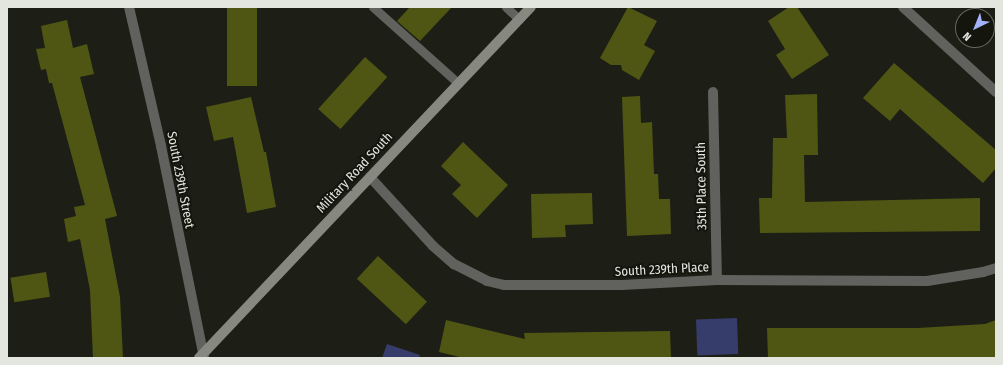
<!DOCTYPE html>
<style>
body{margin:0}
#map{position:relative;width:1003px;height:365px;overflow:hidden;background:#1d1f16;font-family:"Fira Sans Condensed",sans-serif}
div>[style]{position:absolute}
.green>*{inset:0;background:#373d6a;transform-origin:0 0}
.building>*{inset:0;background:#4f5613;transform-origin:0 0}
.lane>*{height:9px;margin:-4.5px;padding:0 4.5px;transform-origin:4.5px;border-radius:4.5px;background:#61625d}
.street>*{height:10px;margin:-5px;padding:0 5px;transform-origin:5px;border-radius:5px;background:#61625d}
.secondary>*{height:10px;margin:-5px;padding:0 5px;transform-origin:5px;border-radius:5px;background:#878981}
span{translate:-50% -50%;white-space:nowrap;text-align:center;line-height:1.15;-webkit-text-stroke:4px #14160d;paint-order:stroke}
.street-label{font-size:13px;color:#e3e5df}
.frame{position:absolute;inset:0;border:8px solid #e3e5df;pointer-events:none}
.north{position:absolute;left:955px;top:8px;width:40px;height:40px;box-sizing:border-box;background:#14160d;border:1px solid #676961;border-radius:50%;rotate:223deg;font-size:11px;font-weight:700;line-height:16px;text-align:center;color:#e3e5df}
.north::after{content:'';display:block;margin:auto;width:14px;height:18px;background:#a4b1fc;clip-path:polygon(50% 0,100% 100%,50% 72%,0 100%)}
</style>
<div id="map">
<div class="green">
<div style="left:737px;top:318px;width:36px;height:41px;rotate:88deg"></div>
<div style="clip-path:polygon(387px 344px,420px 355px,419px 358px,382px 358px)"></div>
</div>
<div class="building">
<div style="left:227px;top:7px;width:30px;height:79px"></div>
<div style="clip-path:polygon(410px 7px,452px 7px,420px 41px,397px 21px)"></div>
<div style="clip-path:polygon(628px 7px,657px 21px,644px 45px,655px 51px,639px 80px,622px 70px,621px 65px,611px 65px,600px 58px)"></div>
<div style="clip-path:polygon(789px 7px,797px 7px,829px 55px,792px 79px,776px 55px,785px 49px,768px 21px)"></div>
<div style="clip-path:polygon(67px 20px,73px 48px,87px 44px,94px 74px,80px 77px,117px 216px,105px 219px,120px 297px,123px 358px,93px 358px,90px 290px,80px 239px,68px 242px,64px 219px,76px 216px,74px 207px,85px 205px,52px 83px,49px 83px,46px 69px,41px 70px,36px 49px,45px 48px,41px 26px)"></div>
<div style="left:365px;top:57px;width:30px;height:70px;rotate:42deg"></div>
<div style="clip-path:polygon(894px 63px,996px 150px,996px 168px,983px 183px,900px 109px,890px 121px,863px 98px)"></div>
<div style="clip-path:polygon(817px 94px,818px 155px,804px 155px,805px 202px,980px 198px,980px 231px,760px 233px,759px 198px,772px 198px,773px 138px,787px 138px,785px 95px)"></div>
<div style="clip-path:polygon(640px 96px,641px 123px,652px 122px,654px 174px,658px 174px,659px 199px,670px 199px,671px 234px,627px 236px,622px 97px)"></div>
<div style="clip-path:polygon(251px 97px,264px 152px,266px 152px,276px 207px,247px 213px,233px 137px,214px 141px,206px 107px)"></div>
<div style="clip-path:polygon(463px 142px,508px 185px,477px 218px,452px 194px,461px 185px,441px 166px)"></div>
<div style="clip-path:polygon(592px 193px,593px 224px,565px 225px,566px 237px,532px 238px,531px 194px)"></div>
<div style="left:378px;top:256px;width:67px;height:31px;rotate:43deg"></div>
<div style="left:46px;top:272px;width:25px;height:36px;rotate:81deg"></div>
<div style="clip-path:polygon(446px 320px,525px 339px,524px 333px,670px 331px,671px 358px,464px 358px,439px 352px)"></div>
<div style="clip-path:polygon(996px 320px,996px 357px,768px 358px,767px 328px,918px 328px,985px 324px)"></div>
</div>
<div class="lane">
<div style="left:373px;top:7px;width:114px;rotate:41.8deg"></div>
<div style="left:506px;top:7px;width:18px;rotate:43deg"></div>
</div>
<div class="street">
<div style="left:129px;top:7px;width:143px;rotate:77deg"></div>
<div style="left:161px;top:146px;width:216px;rotate:78.5deg"></div>
<div style="left:903px;top:7px;width:126px;rotate:42.4deg"></div>
<div style="left:713px;top:92px;width:188px;rotate:88.8deg"></div>
<div style="left:370px;top:177px;width:93px;rotate:47.6deg"></div>
<div style="left:433px;top:246px;width:28px;rotate:41deg"></div>
<div style="left:454px;top:264px;width:37px;rotate:27deg"></div>
<div style="left:487px;top:281px;width:17px;rotate:13deg"></div>
<div style="left:504px;top:285px;width:118px"></div>
<div style="left:622px;top:285px;width:95px;rotate:-3deg"></div>
<div style="left:717px;top:280px;width:210px;rotate:0.3deg"></div>
<div style="left:927px;top:281px;width:57px;rotate:-9.1deg"></div>
<div style="left:983px;top:272px;width:14px;rotate:-17deg"></div>
</div>
<div class="secondary">
<div style="left:199px;top:358px;width:483px;rotate:-46.6deg"></div>
</div>
<div class="street-label">
<span style="left:355px;top:173px;rotate:-47deg">Military Road South</span>
<span style="left:180px;top:180px;rotate:79deg">South 239th Street</span>
<span style="left:702px;top:186px;rotate:-91deg">35th Place South</span>
<span style="left:662px;top:270px;rotate:-3deg">South 239th Place</span>
</div>
<div class="frame"></div>
<div class="north">N</div>
</div>
